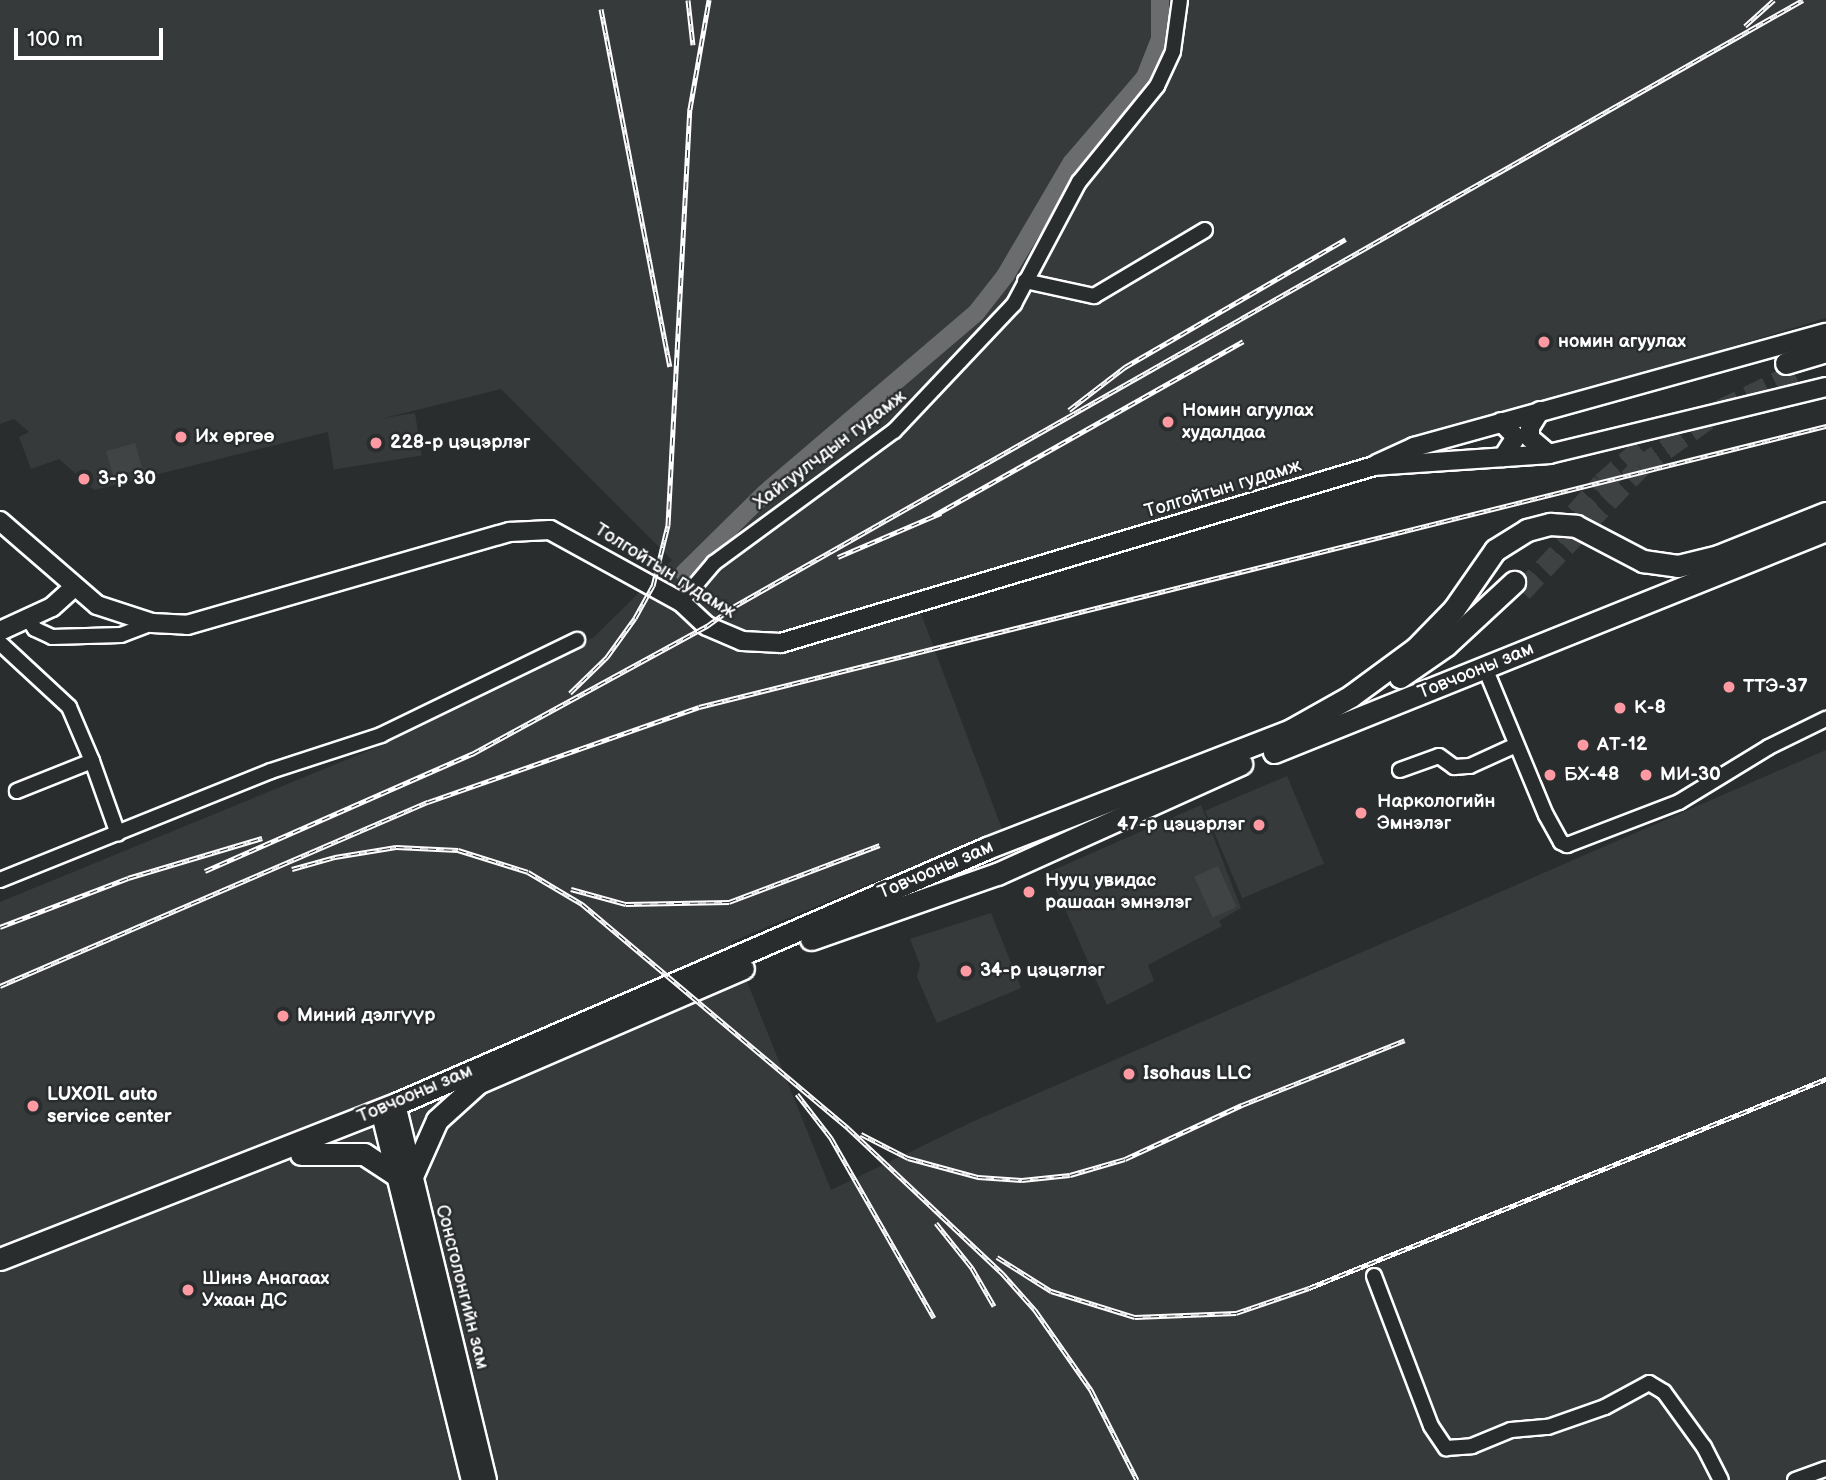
<!DOCTYPE html>
<meta charset="utf-8">
<style>
body{margin:0}
#map{position:relative;width:1826px;height:1480px;overflow:hidden;background:#2a2d2e;font-family:"Balsamiq Sans",sans-serif}
div>[style]{position:absolute}
.built>*{inset:0;background:#373a3b;transform-origin:0 0}
.green>*{inset:0;background:#414445;transform-origin:0 0}
.river>*{height:18px;margin:-9px;padding:0 9px;transform-origin:9px;border-radius:9px;background:#6a6c6d}
.highway-tunnel>*{height:21px;margin-top:-10.5px;transform-origin:0;background:repeating-linear-gradient(90deg,#3f4243 0 21px,transparent 0 31px)}
.roads{filter:drop-shadow(2px 0 #fff) drop-shadow(-2px 0 #fff) drop-shadow(0 2px #fff) drop-shadow(0 -2px #fff)}
.minor>*{height:14px;margin:-7px;padding:0 7px;transform-origin:7px;border-radius:7px;background:#2a2d2e}
.major>*{height:18px;margin:-9px;padding:0 9px;transform-origin:9px;border-radius:9px;background:#2a2d2e}
.highway>*{height:21px;margin:-10.5px;padding:0 10.5px;transform-origin:10.5px;border-radius:10.5px;background:#2a2d2e}
.rail>*{height:5px;margin-top:-2.5px;transform-origin:0;background:repeating-linear-gradient(90deg,#2a2d2e 0 8px,#fff 0 16px);box-sizing:border-box;border-block:2px solid #fff}
.dots>*{width:19px;height:19px;translate:-50% -50%;box-sizing:border-box;border:4px solid #2a2d2e;border-radius:50%}
span{translate:-50% -50%;white-space:nowrap;text-align:center;line-height:1.15;-webkit-text-stroke:5px #2a2d2e;paint-order:stroke}
.poi-label{font-size:19px;color:#fff;font-weight:700}
.left{translate:0 -50%;text-align:left}
.right{translate:-100% -50%;text-align:right}
.street-label{font-size:19px;color:#fff}
.scale{position:absolute;left:14px;top:28px;width:149px;height:32px;box-sizing:border-box;border:4px solid #fff;border-top:0;padding-left:9px;font-size:21px;line-height:24px;white-space:nowrap;color:#fff;-webkit-text-stroke:5px #2a2d2e;paint-order:stroke}
</style>
<div id="map">
<div class="built">
<div style="clip-path:polygon(0 0,1826px 0,1826px 318px,914px 595px,1002px 829px,731px 942px,831px 1190px,972px 1122px,1826px 750px,1826px 1480px,0 1480px,0 902px,385px 744px,594px 637px,672px 560px,501px 389px,94px 490px,59px 459px,31px 469px,19px 437px,29px 432px,14px 419px,0 424px)"></div>
<div style="left:415px;top:413px;width:43px;height:89px;rotate:81deg"></div>
<div style="left:1287px;top:776px;width:95px;height:89px;rotate:67deg"></div>
<div style="clip-path:polygon(1201px 805px,1241px 908px,1219px 921px,1222px 926px,1148px 965px,1154px 981px,1107px 1005px,1049px 872px)"></div>
<div style="clip-path:polygon(991px 913px,1021px 988px,937px 1023px,917px 977px,920px 965px,910px 939px)"></div>
</div>
<div class="green">
<div style="left:135px;top:443px;width:26px;height:30px;rotate:74deg"></div>
<div style="left:1218px;top:866px;width:45px;height:26px;rotate:66deg"></div>
</div>
<div class="river">
<div style="left:684px;top:573px;width:112px;rotate:-44.6deg"></div>
<div style="left:764px;top:494px;width:279px;rotate:-40.5deg"></div>
<div style="left:976px;top:313px;width:47px;rotate:-51.9deg"></div>
<div style="left:1005px;top:276px;width:132px;rotate:-59.6deg"></div>
<div style="left:1072px;top:162px;width:112px;rotate:-49.3deg"></div>
<div style="left:1145px;top:77px;width:41px;rotate:-68.5deg"></div>
<div style="left:1160px;top:39px;width:39px;rotate:-90deg"></div>
</div>
<div class="highway-tunnel">
<div style="left:1555px;top:536px;width:71px;rotate:-48.4deg"></div>
<div style="left:1602px;top:483px;width:55px;rotate:-41.3deg"></div>
<div style="left:1522px;top:591px;width:171px;rotate:-46.4deg"></div>
<div style="left:1640px;top:467px;width:98px;rotate:-35.5deg"></div>
<div style="left:1720px;top:410px;width:86px;rotate:-26.3deg"></div>
</div>
<div class="roads">
<div class="minor">
<div style="left:1025px;top:281px;width:71px;rotate:12.3deg"></div>
<div style="left:1094px;top:296px;width:129px;rotate:-30.7deg"></div>
<div style="left:681px;top:602px;width:51px;rotate:-49.8deg"></div>
<div style="left:714px;top:563px;width:223px;rotate:-36.3deg"></div>
<div style="left:894px;top:431px;width:175px;rotate:-46.6deg"></div>
<div style="left:1014px;top:304px;width:138px;rotate:-62deg"></div>
<div style="left:1079px;top:182px;width:124px;rotate:-50.9deg"></div>
<div style="left:1157px;top:86px;width:38px;rotate:-65deg"></div>
<div style="left:1173px;top:51px;width:51px;rotate:-82.2deg"></div>
<div style="left:28px;top:619px;width:12px;rotate:55deg"></div>
<div style="left:35px;top:629px;width:19px;rotate:25deg"></div>
<div style="left:52px;top:637px;width:69px;rotate:-1.7deg"></div>
<div style="left:121px;top:635px;width:33px;rotate:-21deg"></div>
<div style="left:0;top:643px;width:94px;rotate:42.8deg"></div>
<div style="left:69px;top:707px;width:59px;rotate:66.9deg"></div>
<div style="left:92px;top:761px;width:81px;rotate:158.2deg"></div>
<div style="left:1485px;top:668px;width:159px;rotate:67.5deg"></div>
<div style="left:1546px;top:815px;width:31px;rotate:61deg"></div>
<div style="left:1561px;top:842px;width:7px;rotate:27deg"></div>
<div style="left:1567px;top:845px;width:120px;rotate:-21deg"></div>
<div style="left:1679px;top:802px;width:105px;rotate:-31.4deg"></div>
<div style="left:1769px;top:747px;width:64px;rotate:-26.2deg"></div>
<div style="left:92px;top:761px;width:77px;rotate:70.4deg"></div>
<div style="left:1400px;top:770px;width:41px;rotate:-19.7deg"></div>
<div style="left:1439px;top:756px;width:19px;rotate:36deg"></div>
<div style="left:1454px;top:767px;width:16px;rotate:-4deg"></div>
<div style="left:1470px;top:766px;width:51px;rotate:-24.5deg"></div>
<div style="left:0;top:880px;width:292px;rotate:-21.9deg"></div>
<div style="left:271px;top:771px;width:116px;rotate:-18.1deg"></div>
<div style="left:381px;top:735px;width:218px;rotate:-25.9deg"></div>
<div style="left:1374px;top:1276px;width:160px;rotate:69.2deg"></div>
<div style="left:1431px;top:1426px;width:27px;rotate:56deg"></div>
<div style="left:1446px;top:1448px;width:26px;rotate:-4deg"></div>
<div style="left:1472px;top:1446px;width:42px;rotate:-22.3deg"></div>
<div style="left:1511px;top:1430px;width:37px;rotate:-5deg"></div>
<div style="left:1548px;top:1427px;width:60px;rotate:-19.3deg"></div>
<div style="left:1605px;top:1407px;width:50px;rotate:-28.6deg"></div>
<div style="left:1649px;top:1383px;width:17px;rotate:31deg"></div>
<div style="left:1664px;top:1392px;width:68px;rotate:54deg"></div>
<div style="left:1704px;top:1447px;width:37px;rotate:63deg"></div>
<div style="left:1795px;top:1480px;width:33px;rotate:-20deg"></div>
</div>
<div class="major">
<div style="left:1540px;top:411px;width:19px;rotate:122deg"></div>
<div style="left:1530px;top:427px;width:11px;rotate:90deg"></div>
<div style="left:1530px;top:438px;width:25px;rotate:40deg"></div>
<div style="left:1501px;top:422px;width:21px;rotate:45deg"></div>
<div style="left:1516px;top:437px;width:24px;rotate:123deg"></div>
<div style="left:1377px;top:464px;width:41px;rotate:-24.7deg"></div>
<div style="left:1414px;top:447px;width:427px;rotate:-15.5deg"></div>
<div style="left:0;top:521px;width:128px;rotate:40.9deg"></div>
<div style="left:97px;top:605px;width:58px;rotate:18.1deg"></div>
<div style="left:152px;top:623px;width:35px;rotate:3deg"></div>
<div style="left:187px;top:625px;width:336px;rotate:-16.1deg"></div>
<div style="left:510px;top:532px;width:40px;rotate:-2.9deg"></div>
<div style="left:550px;top:530px;width:149px;rotate:28.8deg"></div>
<div style="left:681px;top:602px;width:35px;rotate:43deg"></div>
<div style="left:707px;top:626px;width:38px;rotate:23deg"></div>
<div style="left:742px;top:641px;width:39px;rotate:3deg"></div>
<div style="left:781px;top:643px;width:619px;rotate:-16.62deg"></div>
<div style="left:1374px;top:466px;width:175px;rotate:-3.9deg"></div>
<div style="left:1549px;top:454px;width:285px;rotate:-13.6deg"></div>
<div style="left:0;top:631px;width:57px;rotate:-24.8deg"></div>
<div style="left:52px;top:607px;width:28px;rotate:-42deg"></div>
<div style="left:396px;top:1104px;width:387px;rotate:76.4deg"></div>
<div style="left:380px;top:1110px;width:381px;rotate:76.2deg"></div>
</div>
<div class="highway">
<div style="left:1786px;top:363px;width:42px;rotate:-16.7deg"></div>
<div style="left:1400px;top:677px;width:56px;rotate:-34.8deg"></div>
<div style="left:1446px;top:645px;width:93px;rotate:-42.8deg"></div>
<div style="left:1274px;top:752px;width:595px;rotate:-21.91deg"></div>
<div style="left:811px;top:939px;width:197px;rotate:-19.3deg"></div>
<div style="left:997px;top:874px;width:268px;rotate:-24.3deg"></div>
<div style="left:473px;top:1085px;width:294px;rotate:-23.4deg"></div>
<div style="left:301px;top:1154px;width:63px"></div>
<div style="left:364px;top:1154px;width:42px;rotate:33.3deg"></div>
<div style="left:413px;top:1174px;width:59px;rotate:-66deg"></div>
<div style="left:437px;top:1120px;width:57px;rotate:-42.1deg"></div>
<div style="left:0;top:1259px;width:425px;rotate:-21.4deg"></div>
<div style="left:396px;top:1104px;width:644px;rotate:-23.42deg"></div>
<div style="left:987px;top:848px;width:326px;rotate:-21.2deg"></div>
<div style="left:1291px;top:730px;width:69px;rotate:-29.5deg"></div>
<div style="left:1351px;top:696px;width:81px;rotate:-36.4deg"></div>
<div style="left:1416px;top:648px;width:54px;rotate:-45.7deg"></div>
<div style="left:1454px;top:609px;width:72px;rotate:-55.2deg"></div>
<div style="left:1495px;top:550px;width:38px;rotate:-32deg"></div>
<div style="left:1527px;top:530px;width:24px;rotate:-15deg"></div>
<div style="left:1550px;top:524px;width:26px;rotate:4deg"></div>
<div style="left:1576px;top:526px;width:76px;rotate:27.6deg"></div>
<div style="left:1643px;top:561px;width:35px;rotate:8deg"></div>
<div style="left:1678px;top:566px;width:41px;rotate:-14deg"></div>
<div style="left:1718px;top:556px;width:116px;rotate:-21.7deg"></div>
</div>
</div>
<div class="rail">
<div style="left:688px;top:0;width:45px;rotate:83.7deg"></div>
<div style="left:601px;top:9px;width:364px;rotate:79.1deg"></div>
<div style="left:1745px;top:26px;width:39px;rotate:-42deg"></div>
<div style="left:1069px;top:410px;width:71px;rotate:-37.5deg"></div>
<div style="left:1125px;top:367px;width:255px;rotate:-30.1deg"></div>
<div style="left:933px;top:516px;width:356px;rotate:-29.4deg"></div>
<div style="left:838px;top:557px;width:112px;rotate:-23.1deg"></div>
<div style="left:570px;top:693px;width:52px;rotate:-44.2deg"></div>
<div style="left:607px;top:657px;width:48px;rotate:-54.3deg"></div>
<div style="left:635px;top:618px;width:37px;rotate:-61deg"></div>
<div style="left:653px;top:586px;width:63px;rotate:-76.2deg"></div>
<div style="left:668px;top:525px;width:417px;rotate:-87deg"></div>
<div style="left:690px;top:109px;width:111px;rotate:-80.1deg"></div>
<div style="left:292px;top:869px;width:45px;rotate:-15.6deg"></div>
<div style="left:335px;top:857px;width:62px;rotate:-9.3deg"></div>
<div style="left:396px;top:847px;width:62px;rotate:2.8deg"></div>
<div style="left:458px;top:850px;width:73px;rotate:17.4deg"></div>
<div style="left:528px;top:872px;width:63px;rotate:30.7deg"></div>
<div style="left:582px;top:904px;width:348px;rotate:40.1deg"></div>
<div style="left:848px;top:1128px;width:212px;rotate:43.3deg"></div>
<div style="left:1002px;top:1273px;width:50px;rotate:48.3deg"></div>
<div style="left:1035px;top:1310px;width:98px;rotate:55deg"></div>
<div style="left:1091px;top:1390px;width:101px;rotate:62.9deg"></div>
<div style="left:205px;top:871px;width:292px;rotate:-23.7deg"></div>
<div style="left:472px;top:754px;width:268px;rotate:-28.6deg"></div>
<div style="left:707px;top:626px;width:32px;rotate:-36deg"></div>
<div style="left:733px;top:607px;width:1230px;rotate:-29.57deg"></div>
<div style="left:571px;top:889px;width:57px;rotate:15.3deg"></div>
<div style="left:626px;top:904px;width:103px;rotate:-1.1deg"></div>
<div style="left:729px;top:902px;width:161px;rotate:-20.7deg"></div>
<div style="left:0;top:927px;width:137px;rotate:-20.9deg"></div>
<div style="left:128px;top:878px;width:140px;rotate:-16.6deg"></div>
<div style="left:0;top:986px;width:466px;rotate:-23.3deg"></div>
<div style="left:428px;top:802px;width:287px;rotate:-19.3deg"></div>
<div style="left:699px;top:707px;width:1162px;rotate:-14deg"></div>
<div style="left:797px;top:1094px;width:56px;rotate:52.3deg"></div>
<div style="left:831px;top:1138px;width:207px;rotate:60.2deg"></div>
<div style="left:861px;top:1134px;width:53px;rotate:27.1deg"></div>
<div style="left:908px;top:1158px;width:73px;rotate:15.2deg"></div>
<div style="left:978px;top:1177px;width:44px;rotate:3.9deg"></div>
<div style="left:1022px;top:1180px;width:48px;rotate:-5.9deg"></div>
<div style="left:1070px;top:1175px;width:57px;rotate:-16.2deg"></div>
<div style="left:1125px;top:1159px;width:129px;rotate:-24.8deg"></div>
<div style="left:1242px;top:1105px;width:175px;rotate:-21.7deg"></div>
<div style="left:936px;top:1223px;width:58px;rotate:51.3deg"></div>
<div style="left:972px;top:1268px;width:44px;rotate:59.9deg"></div>
<div style="left:997px;top:1257px;width:64px;rotate:32.2deg"></div>
<div style="left:1051px;top:1291px;width:88px;rotate:17.2deg"></div>
<div style="left:1135px;top:1317px;width:101px;rotate:-2.3deg"></div>
<div style="left:1236px;top:1313px;width:77px;rotate:-18.9deg"></div>
<div style="left:1309px;top:1288px;width:558px;rotate:-22.01deg"></div>
</div>
<div class="dots">
<div style="left:1544px;top:342px;background:#ff9aa2"></div>
<div style="left:1168px;top:422px;background:#ff9aa2"></div>
<div style="left:181px;top:437px;background:#ff9aa2"></div>
<div style="left:376px;top:443px;background:#ff9aa2"></div>
<div style="left:84px;top:479px;background:#ff9aa2"></div>
<div style="left:1729px;top:687px;background:#ff9aa2"></div>
<div style="left:1620px;top:708px;background:#ff9aa2"></div>
<div style="left:1583px;top:745px;background:#ff9aa2"></div>
<div style="left:1550px;top:775px;background:#ff9aa2"></div>
<div style="left:1646px;top:775px;background:#ff9aa2"></div>
<div style="left:1361px;top:813px;background:#ff9aa2"></div>
<div style="left:1259px;top:825px;background:#ff9aa2"></div>
<div style="left:1029px;top:892px;background:#ff9aa2"></div>
<div style="left:966px;top:971px;background:#ff9aa2"></div>
<div style="left:283px;top:1016px;background:#ff9aa2"></div>
<div style="left:1129px;top:1074px;background:#ff9aa2"></div>
<div style="left:33px;top:1106px;background:#ff9aa2"></div>
<div style="left:188px;top:1290px;background:#ff9aa2"></div>
</div>
<div class="poi-label">
<span class="left" style="left:1558px;top:342px">номин агуулах</span>
<span class="left" style="left:1182px;top:422px">Номин агуулах<br>худалдаа</span>
<span class="left" style="left:195px;top:437px">Их өргөө</span>
<span class="left" style="left:390px;top:443px">228-р цэцэрлэг</span>
<span class="left" style="left:98px;top:479px">3-р 30</span>
<span class="left" style="left:1743px;top:687px">ТТЭ-37</span>
<span class="left" style="left:1634px;top:708px">К-8</span>
<span class="left" style="left:1597px;top:745px">АТ-12</span>
<span class="left" style="left:1564px;top:775px">БХ-48</span>
<span class="left" style="left:1660px;top:775px">МИ-30</span>
<span class="left" style="left:1377px;top:813px">Наркологийн<br>Эмнэлэг</span>
<span class="right" style="left:1245px;top:825px">47-р цэцэрлэг</span>
<span class="left" style="left:1045px;top:892px">Нууц увидас<br>рашаан эмнэлэг</span>
<span class="left" style="left:980px;top:971px">34-р цэцэглэг</span>
<span class="left" style="left:297px;top:1016px">Миний дэлгүүр</span>
<span class="left" style="left:1143px;top:1074px">Isohaus LLC</span>
<span class="left" style="left:47px;top:1106px">LUXOIL auto<br>service center</span>
<span class="left" style="left:202px;top:1290px">Шинэ Анагаах<br>Ухаан ДС</span>
</div>
<div class="street-label">
<span style="left:830px;top:450px;rotate:-37deg">Хайгуулчдын гудамж</span>
<span style="left:1223px;top:489px;rotate:-17deg">Толгойтын гудамж</span>
<span style="left:665px;top:571px;rotate:32deg">Толгойтын гудамж</span>
<span style="left:1476px;top:671px;rotate:-22deg">Товчооны зам</span>
<span style="left:936px;top:870px;rotate:-23deg">Товчооны зам</span>
<span style="left:415px;top:1094px;rotate:-23deg">Товчооны зам</span>
<span style="left:462px;top:1287px;rotate:76deg">Сонсголонгийн зам</span>
</div>
<div class="scale">100 m</div>
</div>
